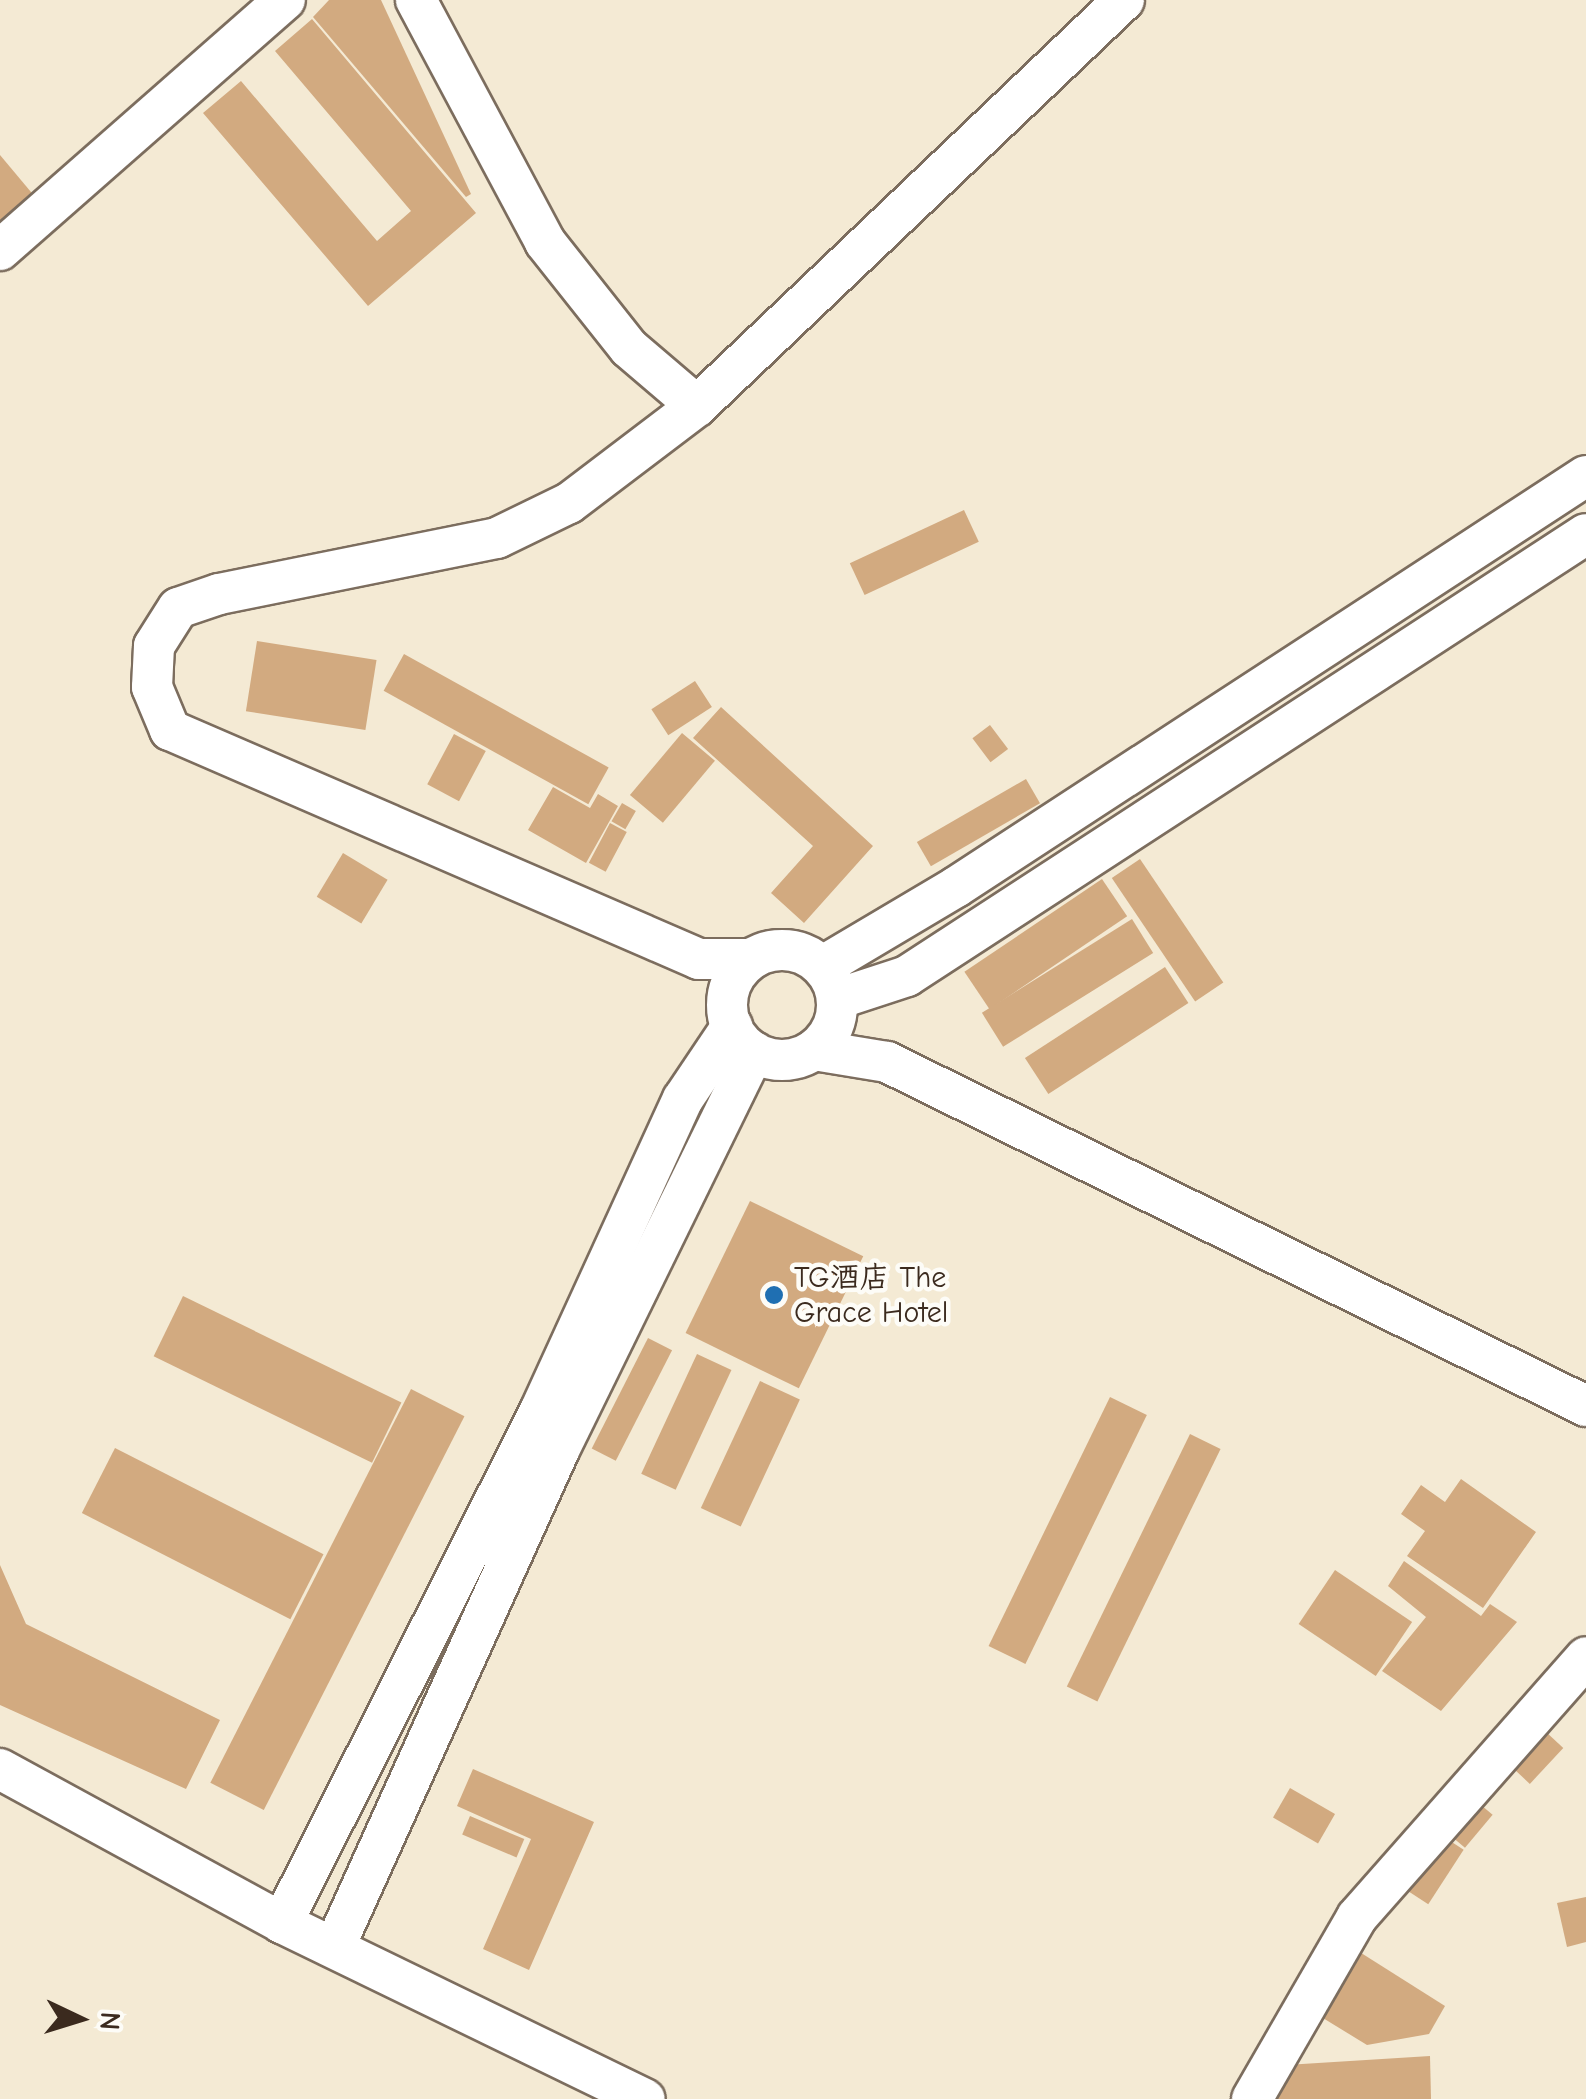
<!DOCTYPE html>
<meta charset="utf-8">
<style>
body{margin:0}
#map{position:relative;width:1586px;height:2099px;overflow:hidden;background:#f4ead4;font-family:"Comic Neue","LXGW WenKai TC",sans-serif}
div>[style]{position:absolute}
.building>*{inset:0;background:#d2aa80;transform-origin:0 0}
.roads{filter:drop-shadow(2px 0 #7c6d5e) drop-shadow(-2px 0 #7c6d5e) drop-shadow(0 2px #7c6d5e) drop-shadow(0 -2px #7c6d5e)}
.minor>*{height:40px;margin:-20px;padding:0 20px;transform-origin:20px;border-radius:20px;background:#fff}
.minor>.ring{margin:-20px;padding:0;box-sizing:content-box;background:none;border:40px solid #fff;border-radius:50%}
.dots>*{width:28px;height:28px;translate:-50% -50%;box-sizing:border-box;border:5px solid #fdfcf7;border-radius:50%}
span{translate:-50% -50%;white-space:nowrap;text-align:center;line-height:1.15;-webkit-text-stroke:9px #fdfcf7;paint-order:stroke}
.poi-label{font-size:30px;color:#3b2a1e}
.left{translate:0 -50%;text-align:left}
.north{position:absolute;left:30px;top:1969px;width:100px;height:100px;-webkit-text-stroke:8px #fdfcf7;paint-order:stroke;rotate:94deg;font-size:28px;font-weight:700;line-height:40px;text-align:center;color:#3b2a1e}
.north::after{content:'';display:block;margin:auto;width:35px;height:45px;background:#3b2a1e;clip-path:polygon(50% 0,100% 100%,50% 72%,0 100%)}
</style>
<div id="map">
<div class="building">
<div style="clip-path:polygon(329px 0,381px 0,471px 194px,466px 197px,313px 17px)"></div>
<div style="clip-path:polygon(312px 19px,476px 213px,368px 306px,203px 113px,241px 81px,377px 241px,411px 211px,275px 51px)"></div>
<div style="clip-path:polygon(0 155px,36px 198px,0 228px)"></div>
<div style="left:964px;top:510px;width:35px;height:126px;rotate:65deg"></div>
<div style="left:257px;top:641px;width:121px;height:71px;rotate:9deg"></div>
<div style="left:404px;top:654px;width:234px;height:42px;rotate:29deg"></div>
<div style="left:695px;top:681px;width:31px;height:52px;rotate:57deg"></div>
<div style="clip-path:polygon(721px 707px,873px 846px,804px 923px,771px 893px,813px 846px,693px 738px)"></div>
<div style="left:990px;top:725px;width:30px;height:22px;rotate:53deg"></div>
<div style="left:682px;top:733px;width:43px;height:81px;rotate:40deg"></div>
<div style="left:454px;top:734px;width:36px;height:57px;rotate:28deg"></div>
<div style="left:1026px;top:779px;width:28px;height:126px;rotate:60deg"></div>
<div style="clip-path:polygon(553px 787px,590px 808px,598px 794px,618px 806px,586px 863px,528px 830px)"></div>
<div style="left:622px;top:803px;width:16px;height:21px;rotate:30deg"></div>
<div style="left:610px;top:823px;width:19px;height:45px;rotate:28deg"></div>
<div style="left:343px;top:853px;width:52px;height:51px;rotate:31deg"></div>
<div style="left:1140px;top:859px;width:149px;height:34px;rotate:56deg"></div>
<div style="left:1102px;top:879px;width:45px;height:166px;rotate:56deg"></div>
<div style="left:1132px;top:919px;width:40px;height:177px;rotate:58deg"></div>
<div style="left:1165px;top:967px;width:43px;height:167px;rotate:57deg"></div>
<div style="left:750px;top:1201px;width:126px;height:147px;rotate:26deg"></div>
<div style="left:183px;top:1296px;width:243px;height:67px;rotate:26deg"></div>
<div style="left:648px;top:1338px;width:27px;height:124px;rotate:27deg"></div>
<div style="left:697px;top:1354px;width:38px;height:132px;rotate:25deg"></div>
<div style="left:760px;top:1381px;width:44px;height:140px;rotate:25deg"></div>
<div style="left:411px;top:1389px;width:60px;height:442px;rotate:27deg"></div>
<div style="left:1110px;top:1397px;width:41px;height:277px;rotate:26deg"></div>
<div style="left:1190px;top:1434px;width:34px;height:281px;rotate:26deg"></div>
<div style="left:115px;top:1448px;width:234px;height:73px;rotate:27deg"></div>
<div style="clip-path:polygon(1461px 1479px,1536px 1532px,1483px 1608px,1407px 1556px,1425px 1531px,1401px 1514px,1421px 1485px,1445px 1502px)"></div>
<div style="clip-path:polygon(1404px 1561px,1481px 1616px,1490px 1604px,1517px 1622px,1441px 1711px,1382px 1671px,1426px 1617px,1388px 1586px)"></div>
<div style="clip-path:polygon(0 1565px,26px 1624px,220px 1720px,186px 1789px,0 1705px)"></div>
<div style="left:1335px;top:1570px;width:93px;height:65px;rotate:34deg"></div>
<div style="left:1545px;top:1731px;width:25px;height:49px;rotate:43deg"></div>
<div style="clip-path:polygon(473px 1769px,594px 1822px,529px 1970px,483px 1949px,531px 1839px,457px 1806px)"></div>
<div style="left:1290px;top:1788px;width:52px;height:34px;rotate:30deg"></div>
<div style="left:1475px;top:1800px;width:23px;height:43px;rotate:40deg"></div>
<div style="left:470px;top:1816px;width:59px;height:20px;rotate:23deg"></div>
<div style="left:1441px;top:1835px;width:27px;height:65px;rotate:33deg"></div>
<div style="clip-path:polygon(1586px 1897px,1586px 1942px,1567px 1947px,1557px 1903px)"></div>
<div style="clip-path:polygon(1358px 1951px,1445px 2006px,1429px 2034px,1367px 2045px,1318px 2015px)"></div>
<div style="clip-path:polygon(1430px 2056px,1431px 2099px,1267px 2099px,1286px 2065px)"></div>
</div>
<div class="roads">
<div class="minor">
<div style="left:416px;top:0;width:274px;rotate:61.9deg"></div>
<div style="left:545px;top:242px;width:135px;rotate:51.6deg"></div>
<div style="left:629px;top:348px;width:89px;rotate:40.5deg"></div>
<div style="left:697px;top:406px;width:589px;rotate:-43.56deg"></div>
<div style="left:0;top:250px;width:379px;rotate:-41.3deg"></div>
<div style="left:697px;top:406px;width:161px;rotate:142.8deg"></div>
<div style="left:569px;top:503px;width:80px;rotate:154.1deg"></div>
<div style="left:497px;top:538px;width:284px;rotate:168.6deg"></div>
<div style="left:219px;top:594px;width:43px;rotate:161.1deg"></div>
<div style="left:178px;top:608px;width:45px;rotate:122.3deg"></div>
<div style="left:154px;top:646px;width:41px;rotate:92.8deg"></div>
<div style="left:152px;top:687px;width:47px;rotate:67.3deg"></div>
<div style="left:170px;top:730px;width:576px;rotate:23.41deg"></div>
<div style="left:699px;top:959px;width:52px"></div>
<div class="ring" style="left:727px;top:950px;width:70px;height:70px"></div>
<div style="left:823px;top:966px;width:155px;rotate:-30.7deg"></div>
<div style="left:956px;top:887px;width:752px;rotate:-33.12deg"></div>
<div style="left:837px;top:999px;width:74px;rotate:-18.2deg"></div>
<div style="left:907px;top:976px;width:810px;rotate:-33.06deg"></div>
<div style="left:814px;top:1050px;width:74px;rotate:9.3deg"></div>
<div style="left:887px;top:1062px;width:779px;rotate:26.2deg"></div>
<div style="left:0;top:1769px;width:321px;rotate:28.6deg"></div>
<div style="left:282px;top:1923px;width:403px;rotate:25.9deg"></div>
<div style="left:282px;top:1923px;width:573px;rotate:-63.26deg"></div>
<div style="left:540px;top:1411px;width:343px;rotate:-65.4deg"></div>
<div style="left:683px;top:1099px;width:88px;rotate:-56.1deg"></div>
<div style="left:335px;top:1946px;width:546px;rotate:-65.69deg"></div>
<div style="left:560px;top:1448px;width:441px;rotate:-63.9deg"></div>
<div style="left:1252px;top:2099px;width:210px;rotate:-60deg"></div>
<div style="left:1357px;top:1917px;width:346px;rotate:-48.6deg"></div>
</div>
</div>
<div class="dots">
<div style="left:774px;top:1295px;background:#1f6fb2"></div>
</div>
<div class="poi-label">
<span class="left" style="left:794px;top:1295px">TG酒店 The<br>Grace Hotel</span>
</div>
<div class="north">N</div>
</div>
